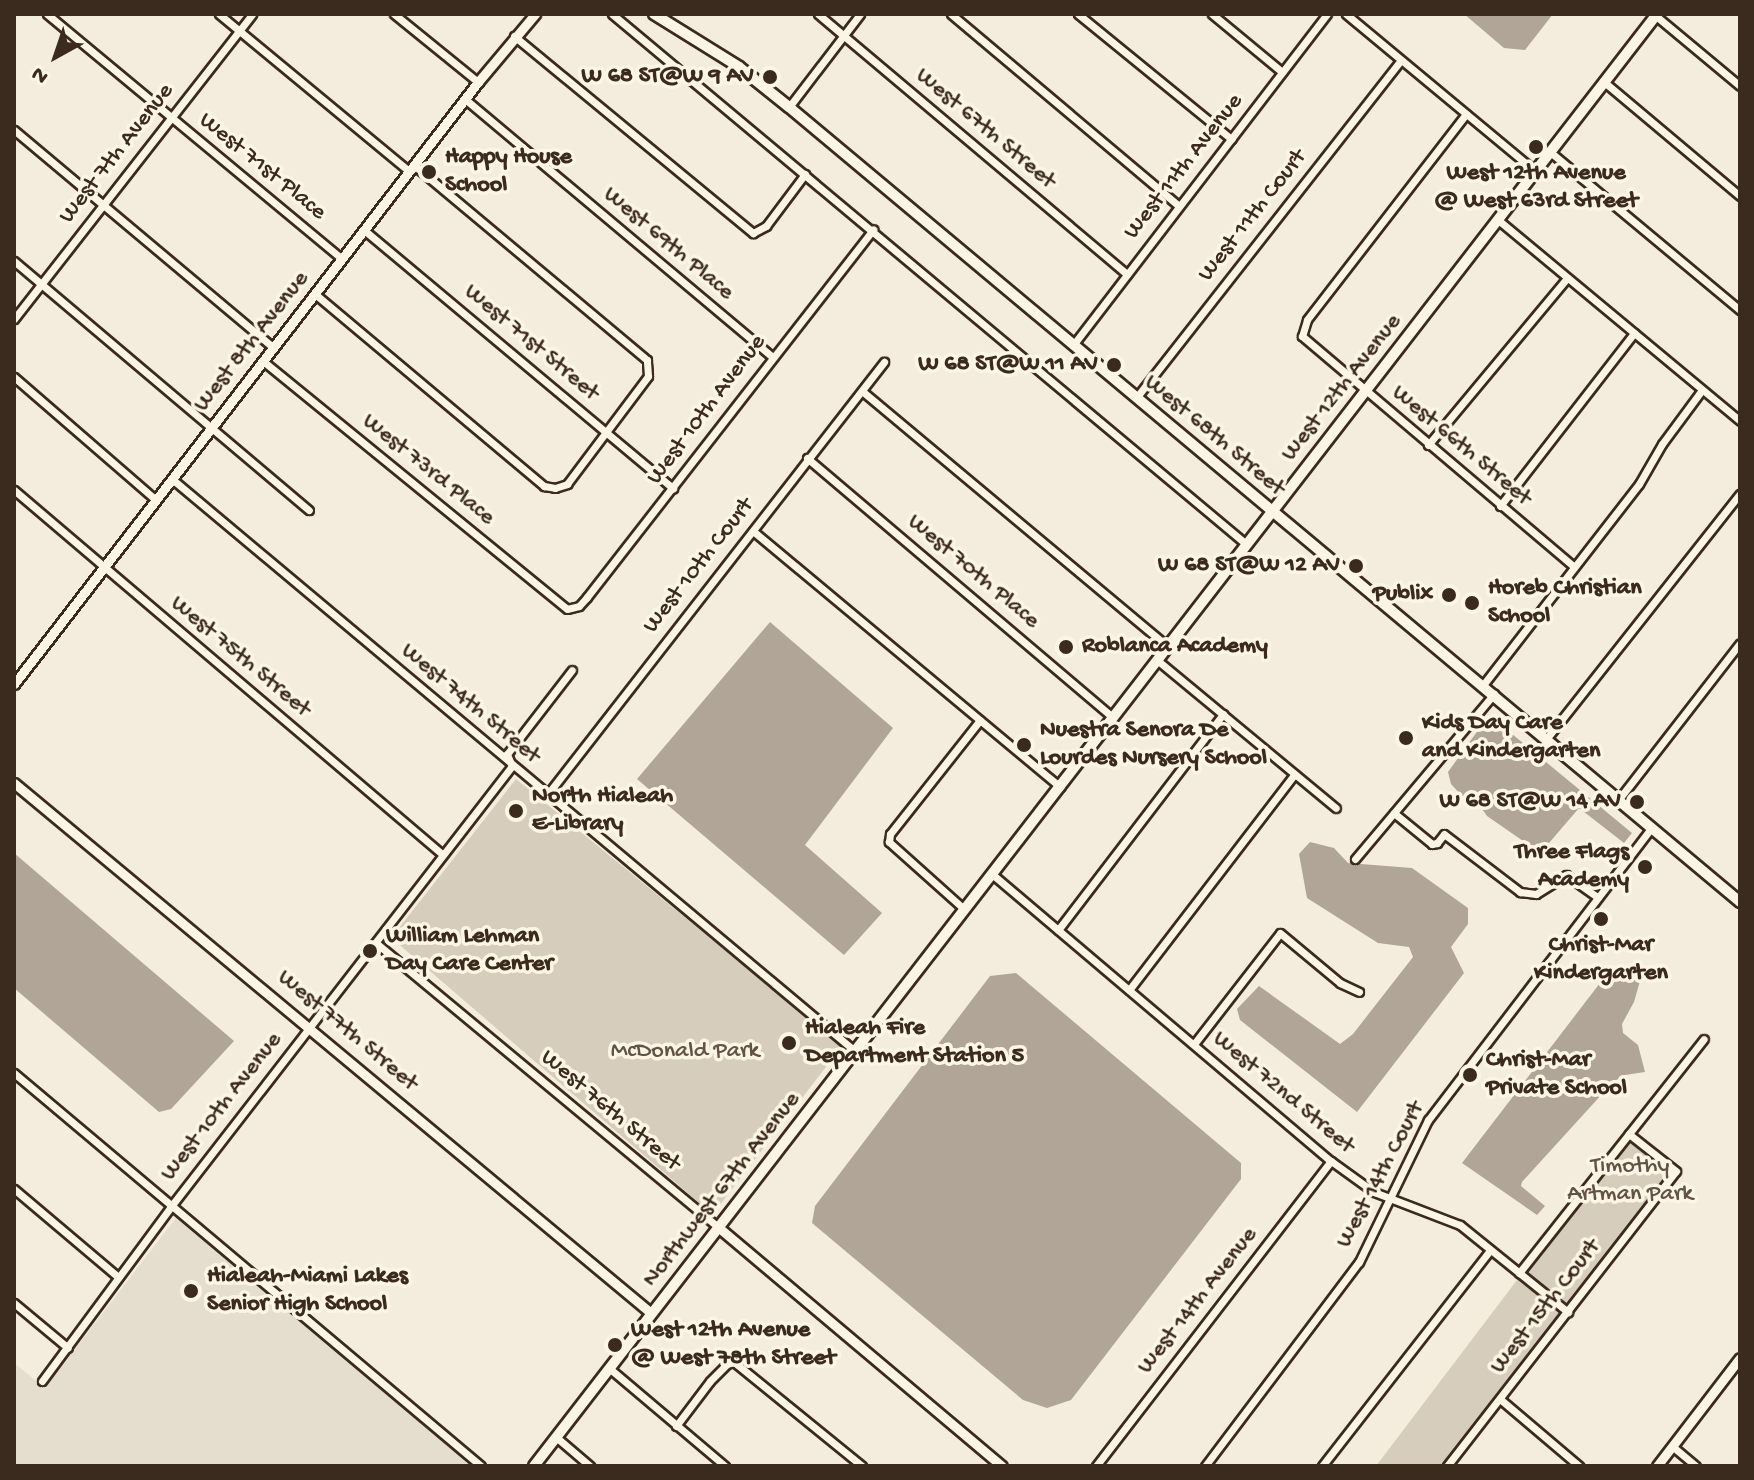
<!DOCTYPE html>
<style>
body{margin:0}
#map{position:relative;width:1754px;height:1480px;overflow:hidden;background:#f4eddd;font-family:"Gochi Hand",sans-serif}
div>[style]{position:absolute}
.built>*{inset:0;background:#e5ddce}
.green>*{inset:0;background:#d6cdbd}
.water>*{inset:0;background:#b0a596}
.roads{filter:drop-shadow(2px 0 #3b2a1e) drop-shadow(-2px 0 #3b2a1e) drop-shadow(0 2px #3b2a1e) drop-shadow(0 -2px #3b2a1e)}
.minor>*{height:7px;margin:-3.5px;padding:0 3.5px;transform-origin:3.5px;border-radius:3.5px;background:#fcf5e5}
.tertiary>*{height:9px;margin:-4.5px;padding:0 4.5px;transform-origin:4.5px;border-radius:4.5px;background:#fcf5e5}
.secondary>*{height:10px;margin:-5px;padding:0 5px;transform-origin:5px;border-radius:5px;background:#fcf5e5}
.dots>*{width:22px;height:22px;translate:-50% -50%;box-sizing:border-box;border:4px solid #fcf5e5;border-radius:50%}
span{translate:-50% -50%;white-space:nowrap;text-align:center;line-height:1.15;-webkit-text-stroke:7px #fcf5e5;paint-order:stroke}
.poi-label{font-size:24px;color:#3b2a1e;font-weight:700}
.right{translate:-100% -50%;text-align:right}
.left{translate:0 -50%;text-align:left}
.street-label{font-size:24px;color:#3b2a1e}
.park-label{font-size:24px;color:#625346}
.frame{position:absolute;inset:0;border:16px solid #3b2a1e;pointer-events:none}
.north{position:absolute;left:16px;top:16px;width:80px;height:80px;-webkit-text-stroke:6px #fcf5e5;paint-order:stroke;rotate:220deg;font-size:22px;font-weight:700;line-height:32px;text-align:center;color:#3b2a1e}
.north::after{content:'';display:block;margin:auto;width:28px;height:36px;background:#3b2a1e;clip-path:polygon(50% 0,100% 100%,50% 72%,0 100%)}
</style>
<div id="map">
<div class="built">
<div style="clip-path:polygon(176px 1218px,473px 1466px,14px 1466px,14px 1363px,45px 1388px)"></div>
</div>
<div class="green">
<div style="clip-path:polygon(516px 779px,842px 1046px,719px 1206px,704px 1207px,395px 941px,395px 933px)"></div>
<div style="clip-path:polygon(1627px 1135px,1676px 1171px,1443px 1466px,1376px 1466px)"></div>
</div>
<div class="water">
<div style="clip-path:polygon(1464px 14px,1553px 14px,1525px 50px,1504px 48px)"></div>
<div style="clip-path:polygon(770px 622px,893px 728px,805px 845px,882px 913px,844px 955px,637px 779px)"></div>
<div style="clip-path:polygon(1489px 715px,1632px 833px,1624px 843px,1579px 808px,1543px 850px,1536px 850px,1487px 816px,1477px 802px,1462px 796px,1451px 784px,1448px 772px)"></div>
<div style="clip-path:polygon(1310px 842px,1334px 848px,1348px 863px,1412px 868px,1468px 908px,1468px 924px,1451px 947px,1464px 973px,1357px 1112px,1240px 1020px,1237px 1009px,1259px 986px,1340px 1044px,1353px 1034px,1413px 957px,1409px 947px,1378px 943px,1307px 898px,1299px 854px)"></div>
<div style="clip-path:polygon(14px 853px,234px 1041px,171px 1109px,159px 1112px,14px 988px)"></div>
<div style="clip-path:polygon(1619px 966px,1640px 981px,1634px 1002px,1622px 1024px,1623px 1033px,1638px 1045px,1645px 1072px,1625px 1075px,1613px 1082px,1522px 1182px,1521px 1186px,1545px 1206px,1537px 1215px,1462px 1163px,1600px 983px)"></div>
<div style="clip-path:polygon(1016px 973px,1241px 1163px,1241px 1179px,1071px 1400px,1047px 1408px,1023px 1400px,812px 1223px,815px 1206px,990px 976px)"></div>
</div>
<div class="roads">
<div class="minor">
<div style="left:47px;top:14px;width:383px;rotate:39.7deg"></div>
<div style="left:219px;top:14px;width:246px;rotate:39.6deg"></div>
<div style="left:394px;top:14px;width:108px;rotate:39deg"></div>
<div style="left:612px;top:14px;width:826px;rotate:39.89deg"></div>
<div style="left:818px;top:14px;width:404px;rotate:40.1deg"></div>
<div style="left:951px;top:14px;width:298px;rotate:40.1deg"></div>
<div style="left:1078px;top:14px;width:198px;rotate:39.2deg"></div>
<div style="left:1212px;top:14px;width:91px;rotate:39.6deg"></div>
<div style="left:1346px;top:14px;width:244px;rotate:39.7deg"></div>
<div style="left:1656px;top:16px;width:109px;rotate:39.8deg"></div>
<div style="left:514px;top:36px;width:310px;rotate:39.5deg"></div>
<div style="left:753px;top:233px;width:15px;rotate:-28deg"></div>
<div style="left:766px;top:226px;width:65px;rotate:-53.1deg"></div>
<div style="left:1603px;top:81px;width:179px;rotate:40deg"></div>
<div style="left:465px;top:99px;width:401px;rotate:40deg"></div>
<div style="left:789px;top:107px;width:117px;rotate:-52.6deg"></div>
<div style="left:1466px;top:114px;width:260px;rotate:127.7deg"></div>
<div style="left:1307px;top:320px;width:17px;rotate:107deg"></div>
<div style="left:1302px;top:336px;width:355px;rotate:40.3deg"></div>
<div style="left:14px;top:130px;width:338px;rotate:40deg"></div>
<div style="left:1549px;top:151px;width:249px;rotate:39.8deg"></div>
<div style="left:1497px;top:219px;width:316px;rotate:39.7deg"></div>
<div style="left:364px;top:230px;width:403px;rotate:39.9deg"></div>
<div style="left:14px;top:261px;width:386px;rotate:40.2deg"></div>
<div style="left:315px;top:294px;width:299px;rotate:40deg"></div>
<div style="left:544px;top:486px;width:11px;rotate:10deg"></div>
<div style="left:555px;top:488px;width:13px;rotate:-18deg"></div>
<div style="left:567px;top:484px;width:135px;rotate:-53.1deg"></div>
<div style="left:648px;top:376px;width:16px;rotate:-94deg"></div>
<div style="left:647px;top:360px;width:304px;rotate:-140.1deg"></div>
<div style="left:14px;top:319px;width:387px;rotate:-52deg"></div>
<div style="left:1073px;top:345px;width:417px;rotate:-52.5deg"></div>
<div style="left:263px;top:361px;width:392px;rotate:39.2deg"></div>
<div style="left:567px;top:609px;width:12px;rotate:-14deg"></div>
<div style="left:579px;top:606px;width:12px;rotate:-48deg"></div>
<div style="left:587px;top:597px;width:466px;rotate:-52.1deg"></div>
<div style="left:14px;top:377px;width:188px;rotate:40.9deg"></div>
<div style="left:862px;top:391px;width:398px;rotate:39.9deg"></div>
<div style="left:1136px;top:398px;width:429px;rotate:-51.9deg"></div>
<div style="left:1428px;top:445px;width:217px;rotate:-50.2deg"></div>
<div style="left:807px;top:458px;width:400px;rotate:40.3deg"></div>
<div style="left:172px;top:479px;width:891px;rotate:39.95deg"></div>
<div style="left:14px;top:490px;width:562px;rotate:40.38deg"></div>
<div style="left:1500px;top:506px;width:219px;rotate:-52.2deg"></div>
<div style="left:753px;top:531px;width:400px;rotate:39.8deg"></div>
<div style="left:1157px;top:660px;width:232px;rotate:39.6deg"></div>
<div style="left:1483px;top:685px;width:254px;rotate:-52.2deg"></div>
<div style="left:1639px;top:484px;width:46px;rotate:-60.1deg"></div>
<div style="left:1662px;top:444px;width:67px;rotate:-53.5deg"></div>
<div style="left:1547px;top:738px;width:311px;rotate:-51.7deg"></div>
<div style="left:547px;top:795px;width:549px;rotate:-52.11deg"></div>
<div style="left:1619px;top:799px;width:197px;rotate:-52.2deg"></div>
<div style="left:1394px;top:813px;width:49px;rotate:39.2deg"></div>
<div style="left:1432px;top:844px;width:5px;rotate:-11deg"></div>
<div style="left:1437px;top:843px;width:11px;rotate:-52deg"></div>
<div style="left:1444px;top:834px;width:96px;rotate:37.3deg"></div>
<div style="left:1520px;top:892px;width:16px;rotate:7deg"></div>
<div style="left:1536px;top:894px;width:36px;rotate:-32deg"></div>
<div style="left:1566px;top:875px;width:38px;rotate:35deg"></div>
<div style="left:1355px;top:859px;width:216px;rotate:-49.9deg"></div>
<div style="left:992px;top:874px;width:444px;rotate:40.3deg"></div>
<div style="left:1331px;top:1161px;width:53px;rotate:35.8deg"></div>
<div style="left:1374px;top:1192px;width:92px;rotate:21deg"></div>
<div style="left:1460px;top:1225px;width:139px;rotate:38.9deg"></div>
<div style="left:964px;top:909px;width:101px;rotate:-138.2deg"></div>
<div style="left:889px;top:842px;width:8px;rotate:-83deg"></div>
<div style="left:890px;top:834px;width:145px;rotate:-51.7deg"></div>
<div style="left:1058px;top:930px;width:272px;rotate:-52.6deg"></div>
<div style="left:376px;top:943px;width:445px;rotate:39.7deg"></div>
<div style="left:1129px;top:990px;width:272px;rotate:-52.5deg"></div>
<div style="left:1194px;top:1044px;width:140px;rotate:-52.2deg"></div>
<div style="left:1280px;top:933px;width:78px;rotate:39.8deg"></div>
<div style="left:1340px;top:983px;width:21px;rotate:25deg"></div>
<div style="left:14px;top:1073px;width:610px;rotate:40.08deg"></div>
<div style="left:14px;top:1189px;width:136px;rotate:40.2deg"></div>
<div style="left:1519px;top:1273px;width:298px;rotate:-51.7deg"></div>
<div style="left:14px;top:1303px;width:70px;rotate:39.8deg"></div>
<div style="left:609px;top:1368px;width:152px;rotate:40.2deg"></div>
<div style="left:42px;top:1381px;width:219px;rotate:-53.5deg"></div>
<div style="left:172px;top:1205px;width:555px;rotate:-52.24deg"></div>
<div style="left:512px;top:766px;width:13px;rotate:-113deg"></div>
<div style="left:507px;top:754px;width:106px;rotate:-52.3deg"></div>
<div style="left:1500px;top:1399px;width:104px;rotate:40.3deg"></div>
<div style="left:676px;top:1426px;width:56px;rotate:-52.9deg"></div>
<div style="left:710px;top:1381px;width:24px;rotate:-45deg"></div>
<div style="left:727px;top:1364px;width:7px;rotate:-16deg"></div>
<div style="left:734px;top:1362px;width:165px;rotate:39.1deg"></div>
<div style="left:556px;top:1437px;width:45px;rotate:40.5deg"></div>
<div style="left:1672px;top:1446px;width:31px;rotate:40deg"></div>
<div style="left:1096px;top:1466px;width:385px;rotate:-52.4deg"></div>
<div style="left:1205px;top:1466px;width:256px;rotate:-53deg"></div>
<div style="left:1359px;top:1262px;width:158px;rotate:-64.1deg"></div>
<div style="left:1428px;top:1120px;width:369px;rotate:-52.6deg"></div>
<div style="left:1322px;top:1466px;width:274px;rotate:-52.1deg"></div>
<div style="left:1447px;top:1466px;width:373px;rotate:-52.2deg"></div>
<div style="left:1676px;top:1171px;width:60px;rotate:-141.8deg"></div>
</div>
<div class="tertiary">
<div style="left:14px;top:684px;width:760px;rotate:-52.38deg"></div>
<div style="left:478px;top:82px;width:89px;rotate:-50deg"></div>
<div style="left:14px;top:783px;width:829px;rotate:39.76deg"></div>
<div style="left:718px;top:1227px;width:371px;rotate:40.1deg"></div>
<div style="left:1657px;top:1466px;width:136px;rotate:-52.5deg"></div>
</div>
<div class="secondary">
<div style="left:654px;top:14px;width:100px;rotate:31.9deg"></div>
<div style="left:739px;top:67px;width:64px;rotate:38.7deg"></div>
<div style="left:789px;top:107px;width:1240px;rotate:39.89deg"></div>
<div style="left:534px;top:1466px;width:1836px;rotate:-52.28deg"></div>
</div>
</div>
<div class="dots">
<div style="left:770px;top:77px;background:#3b2a1e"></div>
<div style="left:1536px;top:147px;background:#3b2a1e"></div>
<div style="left:429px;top:172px;background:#3b2a1e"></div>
<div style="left:1114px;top:365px;background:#3b2a1e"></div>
<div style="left:1356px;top:566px;background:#3b2a1e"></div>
<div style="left:1449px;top:595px;background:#3b2a1e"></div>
<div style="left:1472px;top:603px;background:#3b2a1e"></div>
<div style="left:1066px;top:647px;background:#3b2a1e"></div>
<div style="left:1406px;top:738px;background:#3b2a1e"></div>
<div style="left:1024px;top:745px;background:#3b2a1e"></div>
<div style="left:1637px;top:802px;background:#3b2a1e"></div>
<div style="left:516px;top:811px;background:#3b2a1e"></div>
<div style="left:1645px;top:867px;background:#3b2a1e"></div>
<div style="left:1601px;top:919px;background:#3b2a1e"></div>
<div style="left:370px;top:951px;background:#3b2a1e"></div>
<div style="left:789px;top:1043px;background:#3b2a1e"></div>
<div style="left:1470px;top:1075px;background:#3b2a1e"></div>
<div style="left:191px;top:1291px;background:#3b2a1e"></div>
<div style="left:615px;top:1345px;background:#3b2a1e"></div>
</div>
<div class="poi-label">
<span class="right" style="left:754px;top:77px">W 68 ST@W 9 AV</span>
<span class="left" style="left:445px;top:172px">Happy House<br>School</span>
<span style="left:1536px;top:188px">West 12th Avenue<br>@ West 63rd Street</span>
<span class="right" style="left:1098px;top:365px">W 68 ST@W 11 AV</span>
<span class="right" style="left:1340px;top:566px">W 68 ST@W 12 AV</span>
<span class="left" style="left:1488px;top:603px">Horeb Christian<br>School</span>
<span class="right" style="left:1433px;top:595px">Publix</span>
<span class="left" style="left:1082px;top:647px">Roblanca Academy</span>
<span class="left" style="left:1422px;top:738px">Kids Day Care<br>and Kindergarten</span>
<span class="left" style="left:1040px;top:745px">Nuestra Senora De<br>Lourdes Nursery School</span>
<span class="left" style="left:532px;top:811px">North Hialeah<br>E-Library</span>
<span class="right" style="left:1621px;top:802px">W 68 ST@W 14 AV</span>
<span class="right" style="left:1629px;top:867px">Three Flags<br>Academy</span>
<span class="left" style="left:386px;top:951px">William Lehman<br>Day Care Center</span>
<span style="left:1601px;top:960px">Christ-Mar<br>Kindergarten</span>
<span class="left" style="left:805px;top:1043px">Hialeah Fire<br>Department Station 5</span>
<span class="left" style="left:1486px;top:1075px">Christ-Mar<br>Private School</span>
<span class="left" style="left:207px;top:1291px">Hialeah-Miami Lakes<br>Senior High School</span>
<span class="left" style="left:631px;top:1345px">West 12th Avenue<br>@ West 78th Street</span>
</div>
<div class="street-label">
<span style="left:985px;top:129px;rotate:40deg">West 67th Street</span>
<span style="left:117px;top:154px;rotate:-52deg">West 7th Avenue</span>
<span style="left:262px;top:167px;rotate:39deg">West 71st Place</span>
<span style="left:1184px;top:167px;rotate:-52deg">West 11th Avenue</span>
<span style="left:1253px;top:216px;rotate:-52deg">West 11th Court</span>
<span style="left:668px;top:244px;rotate:40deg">West 69th Place</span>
<span style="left:252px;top:342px;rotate:-52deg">West 8th Avenue</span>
<span style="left:531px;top:343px;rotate:40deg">West 71st Street</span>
<span style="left:1342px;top:388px;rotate:-52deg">West 12th Avenue</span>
<span style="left:707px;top:410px;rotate:-53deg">West 10th Avenue</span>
<span style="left:1214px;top:436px;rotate:40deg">West 68th Street</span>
<span style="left:1461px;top:446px;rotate:40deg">West 66th Street</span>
<span style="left:428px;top:470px;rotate:39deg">West 73rd Place</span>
<span style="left:699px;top:566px;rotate:-52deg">West 10th Court</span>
<span style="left:973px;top:572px;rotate:40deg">West 70th Place</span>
<span style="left:240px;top:657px;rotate:40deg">West 75th Street</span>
<span style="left:470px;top:704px;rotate:40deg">West 74th Street</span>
<span style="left:347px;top:1031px;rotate:40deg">West 77th Street</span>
<span style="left:1283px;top:1093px;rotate:40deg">West 72nd Street</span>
<span style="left:222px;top:1107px;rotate:-52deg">West 10th Avenue</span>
<span style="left:610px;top:1111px;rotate:40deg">West 76th Street</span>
<span style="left:1381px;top:1175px;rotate:-62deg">West 14th Court</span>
<span style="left:722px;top:1190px;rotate:-52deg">Northwest 67th Avenue</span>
<span style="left:1198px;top:1301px;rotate:-52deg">West 14th Avenue</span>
<span style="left:1546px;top:1307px;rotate:-52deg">West 15th Court</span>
</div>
<div class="park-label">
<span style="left:685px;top:1052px">McDonald Park</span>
<span style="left:1630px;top:1181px">Timothy<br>Artman Park</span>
</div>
<div class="frame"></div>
<div class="north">N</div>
</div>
